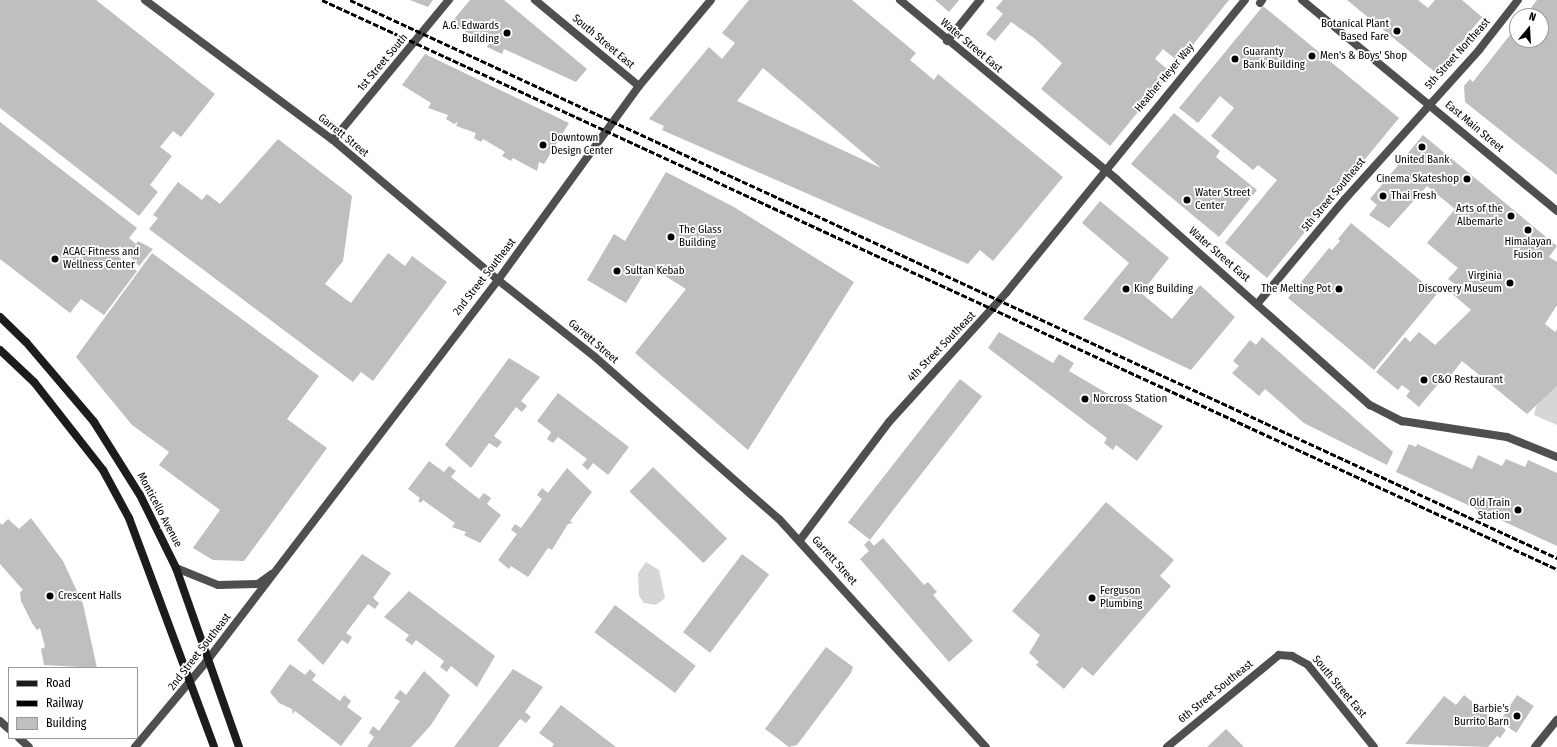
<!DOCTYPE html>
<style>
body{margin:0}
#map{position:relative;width:1557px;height:747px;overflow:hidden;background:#fff;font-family:"Fira Sans Condensed",sans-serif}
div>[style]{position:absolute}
.green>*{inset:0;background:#d6d6d6}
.building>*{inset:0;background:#bfbfbf;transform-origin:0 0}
.pedestrian>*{height:8px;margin:-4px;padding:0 4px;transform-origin:4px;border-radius:4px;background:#4f4f4f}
.minor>*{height:8px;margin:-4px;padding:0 4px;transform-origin:4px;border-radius:4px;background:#4f4f4f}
.tertiary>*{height:8px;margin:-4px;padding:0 4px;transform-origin:4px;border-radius:4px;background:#4f4f4f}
.secondary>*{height:8px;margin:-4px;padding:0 4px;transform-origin:4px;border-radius:4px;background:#1c1c1c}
.rail>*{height:3px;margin-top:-1.5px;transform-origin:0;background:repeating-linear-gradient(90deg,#000 0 6px,transparent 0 8px)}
.dots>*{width:11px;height:11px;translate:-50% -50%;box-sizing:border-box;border:2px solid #fff;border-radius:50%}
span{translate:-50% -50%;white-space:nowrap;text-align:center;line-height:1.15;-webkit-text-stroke:3.5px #fff;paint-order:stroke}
.poi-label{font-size:11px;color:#000}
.right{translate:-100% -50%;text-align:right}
.left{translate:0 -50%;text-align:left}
.street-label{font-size:11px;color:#000}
.legend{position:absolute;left:8px;top:667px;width:130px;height:72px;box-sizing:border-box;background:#fff;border:1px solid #999;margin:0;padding:5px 7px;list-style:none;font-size:12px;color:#000}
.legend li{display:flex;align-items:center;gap:8px;height:20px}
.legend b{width:20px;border:1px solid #999}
.north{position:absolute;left:1509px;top:8px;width:40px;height:40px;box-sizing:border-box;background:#fff;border:1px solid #999;border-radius:50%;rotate:18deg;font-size:11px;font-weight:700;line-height:16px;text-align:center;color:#000}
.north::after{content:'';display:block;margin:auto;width:14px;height:18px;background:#000;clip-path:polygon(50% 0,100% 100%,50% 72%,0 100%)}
</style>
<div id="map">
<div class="green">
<div style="clip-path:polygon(1557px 386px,1557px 425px,1534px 415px,1537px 404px)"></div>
<div style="clip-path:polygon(646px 562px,659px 570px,665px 598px,656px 605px,644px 603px,639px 596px,638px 573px)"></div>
</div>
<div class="building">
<div style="clip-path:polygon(0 0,96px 0,215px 94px,181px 137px,173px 131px,160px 147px,172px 156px,150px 185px,158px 192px,139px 216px,0 108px)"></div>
<div style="clip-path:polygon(410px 0,433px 0,428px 7px)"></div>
<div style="clip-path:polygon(470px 0,504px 0,587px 69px,576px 82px,504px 49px,502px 54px,487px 47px,489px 43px,450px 24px)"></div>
<div style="clip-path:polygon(evenodd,749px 0,852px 0,916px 53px,910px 60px,934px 80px,938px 74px,1063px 177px,993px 261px,980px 250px,968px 264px,662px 130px,664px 126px,649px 119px,709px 47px,722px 59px,735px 43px,722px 33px,749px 0,763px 68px,881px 168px,737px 101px,763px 68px)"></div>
<div style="clip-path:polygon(935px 0,959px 0,949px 12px)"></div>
<div style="clip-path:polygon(1003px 0,1229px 0,1179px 62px,1163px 49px,1155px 59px,1171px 72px,1110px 146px,1041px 89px,1062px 63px,1034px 38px,1011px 22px,995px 41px,986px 34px,1003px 14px,996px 8px)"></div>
<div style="clip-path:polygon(1347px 0,1418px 0,1428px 8px,1435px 0,1462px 0,1482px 17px,1436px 73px)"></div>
<div style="clip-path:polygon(1537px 0,1557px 0,1557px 175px,1465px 102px,1464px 86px,1470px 79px,1473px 82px,1517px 26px,1517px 40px,1541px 40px,1541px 16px,1525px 16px)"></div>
<div style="clip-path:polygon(1263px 6px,1399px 118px,1267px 278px,1225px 243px,1277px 180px,1258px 165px,1253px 170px,1211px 136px,1234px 108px,1220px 96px,1198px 123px,1179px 108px)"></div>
<div style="clip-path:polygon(425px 54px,569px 123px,544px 164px,539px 162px,537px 171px,513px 158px,511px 161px,502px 156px,505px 152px,483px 139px,481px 142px,474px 138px,476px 133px,456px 126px,458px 122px,454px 124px,446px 119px,448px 115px,428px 108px,431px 103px,402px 85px)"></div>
<div style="clip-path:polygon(1174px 113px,1220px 151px,1216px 157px,1257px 190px,1219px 237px,1131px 164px)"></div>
<div style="clip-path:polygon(0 122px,137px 228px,129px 238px,136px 244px,138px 241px,153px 249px,139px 266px,120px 246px,114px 253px,137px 271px,104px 315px,81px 299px,70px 313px,0 259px)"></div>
<div style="clip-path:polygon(1423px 135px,1557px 246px,1549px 257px,1557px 262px,1557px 305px,1545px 324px,1555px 332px,1557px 329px,1557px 386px,1527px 414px,1462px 361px,1451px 375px,1448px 372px,1419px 407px,1406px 396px,1410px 391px,1402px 385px,1398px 390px,1376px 372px,1405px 337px,1410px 342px,1419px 332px,1435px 345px,1471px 310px,1449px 291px,1455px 284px,1448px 279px,1458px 268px,1427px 243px,1455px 209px,1427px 186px,1389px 228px,1369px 215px,1377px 205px,1370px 199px)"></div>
<div style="clip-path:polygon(278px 139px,352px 196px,343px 261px,325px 284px,351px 303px,388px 253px,405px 266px,412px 256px,447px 282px,373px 381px,361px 372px,353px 382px,149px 229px,158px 218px,153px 215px,178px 182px,202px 200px,207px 194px,220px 204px)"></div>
<div style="clip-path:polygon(666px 172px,734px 207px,854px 282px,748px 450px,635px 353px,686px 289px,649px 266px,626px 303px,587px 280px,614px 234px,625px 241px)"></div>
<div style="clip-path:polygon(1100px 201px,1169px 258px,1141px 293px,1172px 319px,1200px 285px,1235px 317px,1191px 370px,1083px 319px,1129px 263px,1082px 223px)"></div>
<div style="clip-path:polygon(1351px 223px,1437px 294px,1374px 370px,1288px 298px,1329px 248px,1332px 250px,1340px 241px,1338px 239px)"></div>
<div style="clip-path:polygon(152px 253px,319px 376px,287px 419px,327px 448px,244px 561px,213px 560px,193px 548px,220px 510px,159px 465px,169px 452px,132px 425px,76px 357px)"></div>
<div style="clip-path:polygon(999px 332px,1053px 363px,1059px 354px,1074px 363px,1069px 371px,1163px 426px,1137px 461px,1116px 445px,1113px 450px,1104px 443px,1107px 438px,988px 348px)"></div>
<div style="clip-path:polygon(1262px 337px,1393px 452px,1387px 465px,1304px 423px,1265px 389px,1259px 396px,1232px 373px,1239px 366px,1233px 361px,1250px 340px,1256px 345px)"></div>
<div style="clip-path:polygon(509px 358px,540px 377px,521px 401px,527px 406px,522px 412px,516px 407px,494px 436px,502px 442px,497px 448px,489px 443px,471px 468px,445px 445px)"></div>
<div style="left:960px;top:379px;width:28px;height:182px;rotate:38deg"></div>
<div style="clip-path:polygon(558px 393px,629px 447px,608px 475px,593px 463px,588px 470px,582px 465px,587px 459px,558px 437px,553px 443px,547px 439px,551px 432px,537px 421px)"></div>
<div style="clip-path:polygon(1409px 444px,1416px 447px,1417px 444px,1472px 469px,1478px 455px,1502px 466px,1506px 459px,1525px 467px,1528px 460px,1557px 473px,1557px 546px,1396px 472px)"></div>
<div style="clip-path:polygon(429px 461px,444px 472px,449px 466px,456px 471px,451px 477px,479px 499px,484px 493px,491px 498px,487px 504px,501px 515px,480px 543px,464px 535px,466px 532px,452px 527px,455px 523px,423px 500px,421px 503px,418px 501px,420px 498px,408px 489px)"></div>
<div style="left:653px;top:467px;width:103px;height:34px;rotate:44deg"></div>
<div style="clip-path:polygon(567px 468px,592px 492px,570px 521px,573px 523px,568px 524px,552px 550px,548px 548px,528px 577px,511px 566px,509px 569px,498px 560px,517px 534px,511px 530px,515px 524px,521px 528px,542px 499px,537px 495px,542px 488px,548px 493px)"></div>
<div style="clip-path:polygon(1106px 502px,1174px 560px,1160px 576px,1171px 586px,1093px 676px,1082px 667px,1064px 689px,1036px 665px,1039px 662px,1029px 653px,1040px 635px,1012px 611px)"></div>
<div style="clip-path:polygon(31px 518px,63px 561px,83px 604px,97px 668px,44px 665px,41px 649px,45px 647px,40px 628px,37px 630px,32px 623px,21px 601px,20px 592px,23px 590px,0 564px,0 523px,2px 525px,8px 519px,19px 529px)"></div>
<div style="clip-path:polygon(883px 538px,924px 585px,928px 582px,937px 592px,933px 595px,973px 641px,949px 662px,860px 559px,869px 551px,864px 545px,869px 540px,874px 546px)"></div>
<div style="clip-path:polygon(362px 554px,391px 573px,373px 598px,379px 603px,375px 609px,368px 604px,346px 633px,352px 637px,348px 644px,342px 640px,323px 665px,297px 640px)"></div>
<div style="left:742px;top:554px;width:34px;height:98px;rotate:37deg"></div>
<div style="clip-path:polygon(409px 591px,495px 656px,477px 687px,451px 666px,447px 672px,440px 667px,444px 661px,416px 640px,412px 645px,405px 640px,409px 635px,384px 617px)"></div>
<div style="left:615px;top:605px;width:101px;height:34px;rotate:37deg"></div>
<div style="clip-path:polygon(826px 647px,853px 667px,851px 673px,797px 745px,789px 747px,765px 729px)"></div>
<div style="clip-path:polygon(290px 664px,305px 675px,310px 669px,316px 675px,312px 680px,340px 701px,344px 695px,351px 701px,347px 707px,362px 718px,341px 746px,295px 711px,293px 714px,292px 709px,279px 703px,270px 692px)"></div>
<div style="clip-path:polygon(513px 669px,543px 687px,525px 712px,531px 717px,526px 723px,520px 719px,498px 747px,454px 747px)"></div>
<div style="clip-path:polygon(424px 671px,450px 695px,431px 725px,411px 747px,367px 747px,374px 737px,369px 733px,373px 726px,379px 731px,400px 701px,394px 698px,400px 690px,406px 695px)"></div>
<div style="clip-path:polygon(1464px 695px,1506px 730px,1500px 738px,1497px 736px,1488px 747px,1405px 744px,1444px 696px,1456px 705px)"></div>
<div style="left:1517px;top:695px;width:20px;height:32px;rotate:33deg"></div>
<div style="clip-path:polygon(561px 705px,616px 747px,552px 747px,554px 744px,539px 733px)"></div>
<div style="clip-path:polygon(1226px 729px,1244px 747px,1207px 747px)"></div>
</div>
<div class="pedestrian">
<div style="left:1302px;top:0;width:331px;rotate:39.6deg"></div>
<div style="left:1260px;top:3px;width:4px;rotate:-56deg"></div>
<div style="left:1345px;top:199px;width:200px;rotate:-48deg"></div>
</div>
<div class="minor">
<div style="left:145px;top:0;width:234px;rotate:36.7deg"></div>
<div style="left:333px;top:140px;width:216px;rotate:40.3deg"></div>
<div style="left:535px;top:0;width:135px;rotate:39.6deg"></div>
<div style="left:947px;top:41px;width:53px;rotate:-51.2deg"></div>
<div style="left:1479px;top:50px;width:63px;rotate:-52deg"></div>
<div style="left:333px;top:140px;width:182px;rotate:-50.4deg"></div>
<div style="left:1258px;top:303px;width:136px;rotate:-50.1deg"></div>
<div style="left:800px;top:540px;width:148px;rotate:-53deg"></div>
<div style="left:889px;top:422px;width:174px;rotate:-47.8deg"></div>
<div style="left:1006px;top:293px;width:378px;rotate:-50.8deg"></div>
<div style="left:176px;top:568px;width:45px;rotate:22deg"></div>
<div style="left:218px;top:585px;width:40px;rotate:-1.4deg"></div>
<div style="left:258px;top:584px;width:17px;rotate:-36deg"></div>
<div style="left:0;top:721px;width:12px;rotate:42deg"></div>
<div style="left:19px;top:738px;width:13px;rotate:42deg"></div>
<div style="left:135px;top:747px;width:111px;rotate:-50.1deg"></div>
<div style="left:1167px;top:747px;width:145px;rotate:-39.4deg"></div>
<div style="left:1279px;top:655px;width:13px;rotate:4deg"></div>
<div style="left:1292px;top:656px;width:18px;rotate:29deg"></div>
<div style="left:1308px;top:665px;width:105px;rotate:51.2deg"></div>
<div style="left:1535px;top:747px;width:35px;rotate:-51deg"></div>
</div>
<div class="tertiary">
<div style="left:900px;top:0;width:281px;rotate:39.6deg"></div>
<div style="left:1116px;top:179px;width:340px;rotate:41.7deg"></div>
<div style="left:1370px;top:405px;width:36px;rotate:27deg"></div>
<div style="left:1402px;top:421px;width:106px;rotate:8.7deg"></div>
<div style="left:1507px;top:437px;width:54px;rotate:21.8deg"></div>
<div style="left:498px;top:280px;width:124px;rotate:38.4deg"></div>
<div style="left:595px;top:357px;width:245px;rotate:41.4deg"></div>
<div style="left:779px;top:519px;width:308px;rotate:47.8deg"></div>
<div style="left:206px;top:662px;width:481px;rotate:-52.6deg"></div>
<div style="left:498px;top:280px;width:240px;rotate:-54deg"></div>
<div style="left:639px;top:86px;width:112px;rotate:-50.1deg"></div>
</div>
<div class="secondary">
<div style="left:0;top:317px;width:36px;rotate:44deg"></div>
<div style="left:26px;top:342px;width:105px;rotate:49.6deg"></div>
<div style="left:94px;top:422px;width:86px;rotate:57.8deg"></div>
<div style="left:140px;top:495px;width:81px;rotate:63.7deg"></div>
<div style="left:176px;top:568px;width:190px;rotate:70.6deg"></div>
<div style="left:0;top:350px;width:47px;rotate:43.3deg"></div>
<div style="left:34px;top:382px;width:112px;rotate:51.9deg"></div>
<div style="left:103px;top:470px;width:55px;rotate:61.6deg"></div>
<div style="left:129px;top:518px;width:244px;rotate:69.6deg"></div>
</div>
<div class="rail">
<div style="left:322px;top:0;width:1360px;rotate:24.74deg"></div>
<div style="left:350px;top:0;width:1330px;rotate:24.81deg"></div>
</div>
<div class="dots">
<div style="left:1397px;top:31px;background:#000"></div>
<div style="left:507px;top:33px;background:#000"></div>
<div style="left:1312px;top:56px;background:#000"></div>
<div style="left:1235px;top:59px;background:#000"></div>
<div style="left:543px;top:145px;background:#000"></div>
<div style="left:1422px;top:147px;background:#000"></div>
<div style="left:1467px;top:179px;background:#000"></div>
<div style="left:1383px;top:196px;background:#000"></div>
<div style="left:1187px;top:200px;background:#000"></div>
<div style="left:1511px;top:216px;background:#000"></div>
<div style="left:1528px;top:230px;background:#000"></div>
<div style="left:671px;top:237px;background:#000"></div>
<div style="left:55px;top:259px;background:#000"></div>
<div style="left:617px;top:271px;background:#000"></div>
<div style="left:1510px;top:283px;background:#000"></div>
<div style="left:1126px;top:289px;background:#000"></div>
<div style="left:1339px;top:289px;background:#000"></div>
<div style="left:1424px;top:380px;background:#000"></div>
<div style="left:1085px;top:399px;background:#000"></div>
<div style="left:1518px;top:510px;background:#000"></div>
<div style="left:50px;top:596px;background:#000"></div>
<div style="left:1092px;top:598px;background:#000"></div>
<div style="left:1517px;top:716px;background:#000"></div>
</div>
<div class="poi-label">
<span class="right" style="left:1389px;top:31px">Botanical Plant<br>Based Fare</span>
<span class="right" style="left:499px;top:33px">A.G. Edwards<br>Building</span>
<span class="left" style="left:1243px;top:59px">Guaranty<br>Bank Building</span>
<span class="left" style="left:1320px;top:56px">Men's &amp; Boys' Shop</span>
<span class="left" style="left:551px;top:145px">Downtown<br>Design Center</span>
<span style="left:1422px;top:160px">United Bank</span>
<span class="right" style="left:1459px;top:179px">Cinema Skateshop</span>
<span class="left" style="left:1195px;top:200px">Water Street<br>Center</span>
<span class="left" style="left:1391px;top:196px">Thai Fresh</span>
<span class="right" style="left:1503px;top:216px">Arts of the<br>Albemarle</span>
<span class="left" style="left:679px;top:237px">The Glass<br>Building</span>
<span style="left:1528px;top:249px">Himalayan<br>Fusion</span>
<span class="left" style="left:63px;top:259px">ACAC Fitness and<br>Wellness Center</span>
<span class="left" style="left:625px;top:271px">Sultan Kebab</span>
<span class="right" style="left:1502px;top:283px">Virginia<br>Discovery Museum</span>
<span class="left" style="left:1134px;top:289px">King Building</span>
<span class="right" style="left:1331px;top:289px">The Melting Pot</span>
<span class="left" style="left:1432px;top:380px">C&amp;O Restaurant</span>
<span class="left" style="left:1093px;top:399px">Norcross Station</span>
<span class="right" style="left:1510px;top:510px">Old Train<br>Station</span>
<span class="left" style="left:1100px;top:598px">Ferguson<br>Plumbing</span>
<span class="left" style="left:58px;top:596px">Crescent Halls</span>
<span class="right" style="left:1509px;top:716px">Barbie's<br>Burrito Barn</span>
</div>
<div class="street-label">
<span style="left:603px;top:42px;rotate:40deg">South Street East</span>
<span style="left:971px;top:46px;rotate:40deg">Water Street East</span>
<span style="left:1458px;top:54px;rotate:-48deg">5th Street Northeast</span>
<span style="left:383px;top:63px;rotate:-50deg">1st Street South</span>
<span style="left:1165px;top:78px;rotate:-50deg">Heather Heyer Way</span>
<span style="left:1474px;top:127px;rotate:40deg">East Main Street</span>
<span style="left:343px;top:136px;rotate:39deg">Garrett Street</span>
<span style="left:1334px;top:195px;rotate:-50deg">5th Street Southeast</span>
<span style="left:1219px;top:255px;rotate:41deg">Water Street East</span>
<span style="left:485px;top:277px;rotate:-52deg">2nd Street Southeast</span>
<span style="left:593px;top:342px;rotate:40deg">Garrett Street</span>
<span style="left:942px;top:347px;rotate:-46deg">4th Street Southeast</span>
<span style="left:159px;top:510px;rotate:62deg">Monticello Avenue</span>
<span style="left:834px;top:561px;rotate:48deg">Garrett Street</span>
<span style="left:200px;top:652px;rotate:-52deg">2nd Street Southeast</span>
<span style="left:1339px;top:687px;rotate:50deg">South Street East</span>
<span style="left:1216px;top:692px;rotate:-39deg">6th Street Southeast</span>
</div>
<ul class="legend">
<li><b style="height:5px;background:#1c1c1c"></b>Road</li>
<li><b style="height:5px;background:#000"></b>Railway</li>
<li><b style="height:11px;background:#bfbfbf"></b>Building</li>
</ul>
<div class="north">N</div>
</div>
